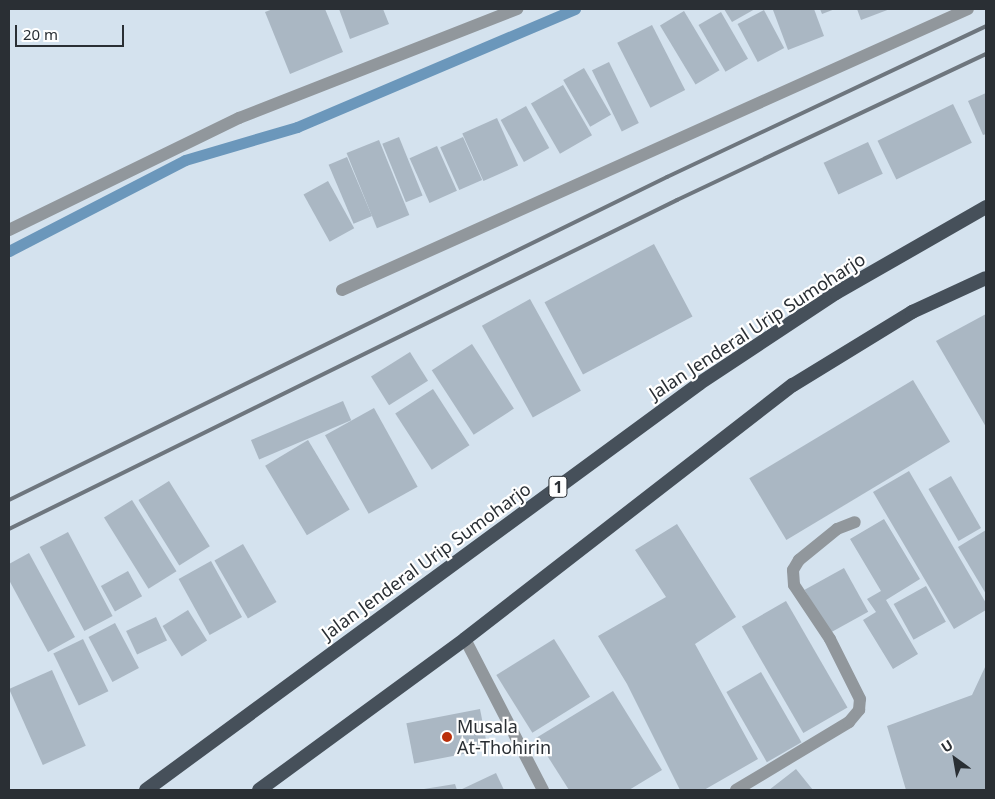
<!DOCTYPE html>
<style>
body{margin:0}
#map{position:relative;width:995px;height:799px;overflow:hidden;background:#d4e2ee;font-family:"Noto Sans",sans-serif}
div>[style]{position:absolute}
.stream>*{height:11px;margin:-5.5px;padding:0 5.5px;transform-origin:5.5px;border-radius:5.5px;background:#6b97bb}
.building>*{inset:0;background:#aab7c3;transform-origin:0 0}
.minor>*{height:12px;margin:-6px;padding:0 6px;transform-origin:6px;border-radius:6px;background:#91979c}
.trunk>*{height:14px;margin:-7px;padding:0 7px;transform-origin:7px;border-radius:7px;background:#46505a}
.rail>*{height:4px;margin:-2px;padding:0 2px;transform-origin:2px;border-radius:2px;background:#6e767e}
.dots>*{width:14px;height:14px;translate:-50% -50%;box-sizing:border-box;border:2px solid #fff;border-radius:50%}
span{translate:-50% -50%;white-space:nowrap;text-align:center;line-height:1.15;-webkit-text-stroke:4.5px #fff;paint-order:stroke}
.shield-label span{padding:1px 4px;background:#fff;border:1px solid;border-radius:4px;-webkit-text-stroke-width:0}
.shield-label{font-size:16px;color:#2a2f34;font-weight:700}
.street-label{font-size:18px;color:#2a2f34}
.poi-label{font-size:18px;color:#2a2f34}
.left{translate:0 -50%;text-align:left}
.frame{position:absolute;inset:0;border:10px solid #2a2f34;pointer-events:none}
.north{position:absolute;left:930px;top:734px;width:50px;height:50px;-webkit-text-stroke:4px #fff;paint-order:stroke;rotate:328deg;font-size:14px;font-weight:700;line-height:20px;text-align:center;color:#2a2f34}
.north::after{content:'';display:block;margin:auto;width:18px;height:22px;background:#2a2f34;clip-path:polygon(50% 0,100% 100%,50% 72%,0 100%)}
.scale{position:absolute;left:15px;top:25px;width:109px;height:22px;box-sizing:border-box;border:2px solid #2a2f34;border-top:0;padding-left:6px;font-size:15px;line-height:18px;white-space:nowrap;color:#2a2f34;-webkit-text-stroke:4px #fff;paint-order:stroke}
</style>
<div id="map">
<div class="stream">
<div style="left:9px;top:251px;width:198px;rotate:-27.3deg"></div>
<div style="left:185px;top:160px;width:117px;rotate:-16.4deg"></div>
<div style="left:297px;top:127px;width:302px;rotate:-23deg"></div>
</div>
<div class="building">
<div style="clip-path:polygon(273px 9px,325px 9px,343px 52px,290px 74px,265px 12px)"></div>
<div style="clip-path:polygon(339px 9px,383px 9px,389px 24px,350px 39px)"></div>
<div style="clip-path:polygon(724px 9px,755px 9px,732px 22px)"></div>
<div style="clip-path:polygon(777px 9px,814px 9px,824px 36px,788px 50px,773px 10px)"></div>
<div style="clip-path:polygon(820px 9px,835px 9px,822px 14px)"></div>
<div style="clip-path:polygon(857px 9px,890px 9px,861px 20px)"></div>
<div style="left:764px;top:10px;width:43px;height:30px;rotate:62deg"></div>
<div style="left:684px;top:11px;width:69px;height:28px;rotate:59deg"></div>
<div style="left:721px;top:12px;width:54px;height:26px;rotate:60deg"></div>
<div style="left:652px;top:25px;width:73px;height:39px;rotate:63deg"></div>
<div style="left:609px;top:62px;width:68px;height:19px;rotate:64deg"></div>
<div style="left:584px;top:68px;width:54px;height:24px;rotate:60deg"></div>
<div style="left:563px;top:85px;width:58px;height:37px;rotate:60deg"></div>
<div style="clip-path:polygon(986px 93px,986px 134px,983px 135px,968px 101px)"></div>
<div style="left:953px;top:104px;width:43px;height:84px;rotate:64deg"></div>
<div style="left:526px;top:106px;width:48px;height:29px;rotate:61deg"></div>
<div style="left:497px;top:118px;width:52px;height:38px;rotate:66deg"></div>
<div style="left:399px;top:137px;width:63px;height:18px;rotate:68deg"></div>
<div style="left:463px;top:137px;width:47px;height:25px;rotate:66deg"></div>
<div style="left:379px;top:140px;width:81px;height:35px;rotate:68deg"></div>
<div style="left:868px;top:142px;width:35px;height:49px;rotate:65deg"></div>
<div style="left:437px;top:146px;width:49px;height:30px;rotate:66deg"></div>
<div style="left:347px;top:157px;width:64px;height:20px;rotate:67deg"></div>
<div style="left:328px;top:181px;width:54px;height:28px;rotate:61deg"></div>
<div style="left:654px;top:244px;width:82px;height:124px;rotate:62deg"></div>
<div style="left:530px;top:299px;width:105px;height:55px;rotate:61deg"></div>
<div style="clip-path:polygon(986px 314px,986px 427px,936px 341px)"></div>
<div style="left:472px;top:344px;width:77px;height:48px;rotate:57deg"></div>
<div style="left:410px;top:352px;width:34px;height:46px;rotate:58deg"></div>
<div style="left:913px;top:380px;width:72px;height:191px;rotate:59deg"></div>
<div style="left:433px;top:389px;width:67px;height:45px;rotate:57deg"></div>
<div style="left:343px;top:401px;width:21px;height:100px;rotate:67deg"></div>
<div style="left:374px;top:408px;width:90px;height:56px;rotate:61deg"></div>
<div style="left:308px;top:440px;width:81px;height:50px;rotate:59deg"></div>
<div style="clip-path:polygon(909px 471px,986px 603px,986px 610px,954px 629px,873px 492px)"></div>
<div style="left:951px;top:476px;width:60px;height:26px;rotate:60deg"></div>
<div style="left:169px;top:481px;width:77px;height:36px;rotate:58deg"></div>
<div style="left:132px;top:500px;width:84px;height:33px;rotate:58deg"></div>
<div style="clip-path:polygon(884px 519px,920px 579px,886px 600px,918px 654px,893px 669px,863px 620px,876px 612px,867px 599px,881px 591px,850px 539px)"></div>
<div style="clip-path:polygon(677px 524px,736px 617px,695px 644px,758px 759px,704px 790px,680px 790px,627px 684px,598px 636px,666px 597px,635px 550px)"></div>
<div style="clip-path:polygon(986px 530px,986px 594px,958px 547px)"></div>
<div style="left:68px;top:532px;width:95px;height:32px;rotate:62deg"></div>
<div style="left:243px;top:544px;width:67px;height:33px;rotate:60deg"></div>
<div style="clip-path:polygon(29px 553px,75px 637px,48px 652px,9px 580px,9px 564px)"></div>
<div style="left:211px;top:561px;width:64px;height:37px;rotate:61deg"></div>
<div style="left:844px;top:568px;width:50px;height:45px;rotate:61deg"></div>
<div style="left:128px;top:571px;width:29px;height:31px;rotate:61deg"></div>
<div style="left:926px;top:586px;width:41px;height:37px;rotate:61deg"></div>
<div style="left:786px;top:601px;width:123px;height:51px;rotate:60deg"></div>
<div style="left:188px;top:610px;width:36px;height:30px;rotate:58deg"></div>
<div style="left:156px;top:617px;width:26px;height:33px;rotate:65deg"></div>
<div style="left:115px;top:623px;width:51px;height:30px;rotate:62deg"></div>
<div style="left:83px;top:639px;width:58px;height:33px;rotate:64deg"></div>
<div style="left:554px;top:639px;width:68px;height:68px;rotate:58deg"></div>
<div style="clip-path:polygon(986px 665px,986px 790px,906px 790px,887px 726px,972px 695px)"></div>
<div style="left:52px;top:670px;width:83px;height:47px;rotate:66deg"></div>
<div style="left:761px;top:672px;width:81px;height:40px;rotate:60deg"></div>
<div style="clip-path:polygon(613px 691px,662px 770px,629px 790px,569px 790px,536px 738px)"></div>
<div style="left:480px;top:709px;width:41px;height:75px;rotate:79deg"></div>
<div style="clip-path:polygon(796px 769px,813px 790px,769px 790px)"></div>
<div style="clip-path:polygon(496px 773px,504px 790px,460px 790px)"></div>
<div style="clip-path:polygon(455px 784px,457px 790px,424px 790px,424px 789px)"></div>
</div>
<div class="minor">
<div style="left:9px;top:230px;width:256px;rotate:-26deg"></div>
<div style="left:239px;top:118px;width:299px;rotate:-21.4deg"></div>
<div style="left:342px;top:290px;width:686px;rotate:-24.17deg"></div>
<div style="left:465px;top:639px;width:170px;rotate:62.7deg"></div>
<div style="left:736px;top:790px;width:132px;rotate:-31deg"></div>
<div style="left:849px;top:722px;width:16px;rotate:-50deg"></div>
<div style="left:859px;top:710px;width:11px;rotate:-85deg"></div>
<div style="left:860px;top:699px;width:67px;rotate:-116.6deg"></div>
<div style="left:830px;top:639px;width:65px;rotate:-123.7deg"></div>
<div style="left:794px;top:585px;width:15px;rotate:-94deg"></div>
<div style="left:793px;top:570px;width:12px;rotate:-59deg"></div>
<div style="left:799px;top:560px;width:49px;rotate:-39.2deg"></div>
<div style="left:837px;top:529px;width:19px;rotate:-21deg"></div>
</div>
<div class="trunk">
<div style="left:146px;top:790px;width:687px;rotate:-36.3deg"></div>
<div style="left:700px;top:383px;width:163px;rotate:-33.5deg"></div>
<div style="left:836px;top:293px;width:173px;rotate:-29.8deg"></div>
<div style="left:259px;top:790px;width:255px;rotate:-36.2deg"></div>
<div style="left:465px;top:639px;width:415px;rotate:-37.8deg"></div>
<div style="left:793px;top:385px;width:140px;rotate:-31.5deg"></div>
<div style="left:912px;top:312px;width:81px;rotate:-24.7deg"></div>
</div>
<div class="rail">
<div style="left:9px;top:500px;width:733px;rotate:-26.15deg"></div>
<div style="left:667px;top:177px;width:353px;rotate:-25.3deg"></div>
<div style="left:9px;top:529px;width:745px;rotate:-26.22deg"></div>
<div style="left:677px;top:200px;width:342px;rotate:-25.3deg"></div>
</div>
<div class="dots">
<div style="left:447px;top:737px;background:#ba2f0b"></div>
</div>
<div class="shield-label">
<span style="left:558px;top:487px">1</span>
</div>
<div class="street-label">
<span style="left:757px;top:326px;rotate:-33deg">Jalan Jenderal Urip Sumoharjo</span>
<span style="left:426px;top:561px;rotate:-36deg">Jalan Jenderal Urip Sumoharjo</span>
</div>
<div class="poi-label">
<span class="left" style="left:457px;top:737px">Musala<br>At-Thohirin</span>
</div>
<div class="frame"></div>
<div class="north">U</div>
<div class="scale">20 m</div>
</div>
